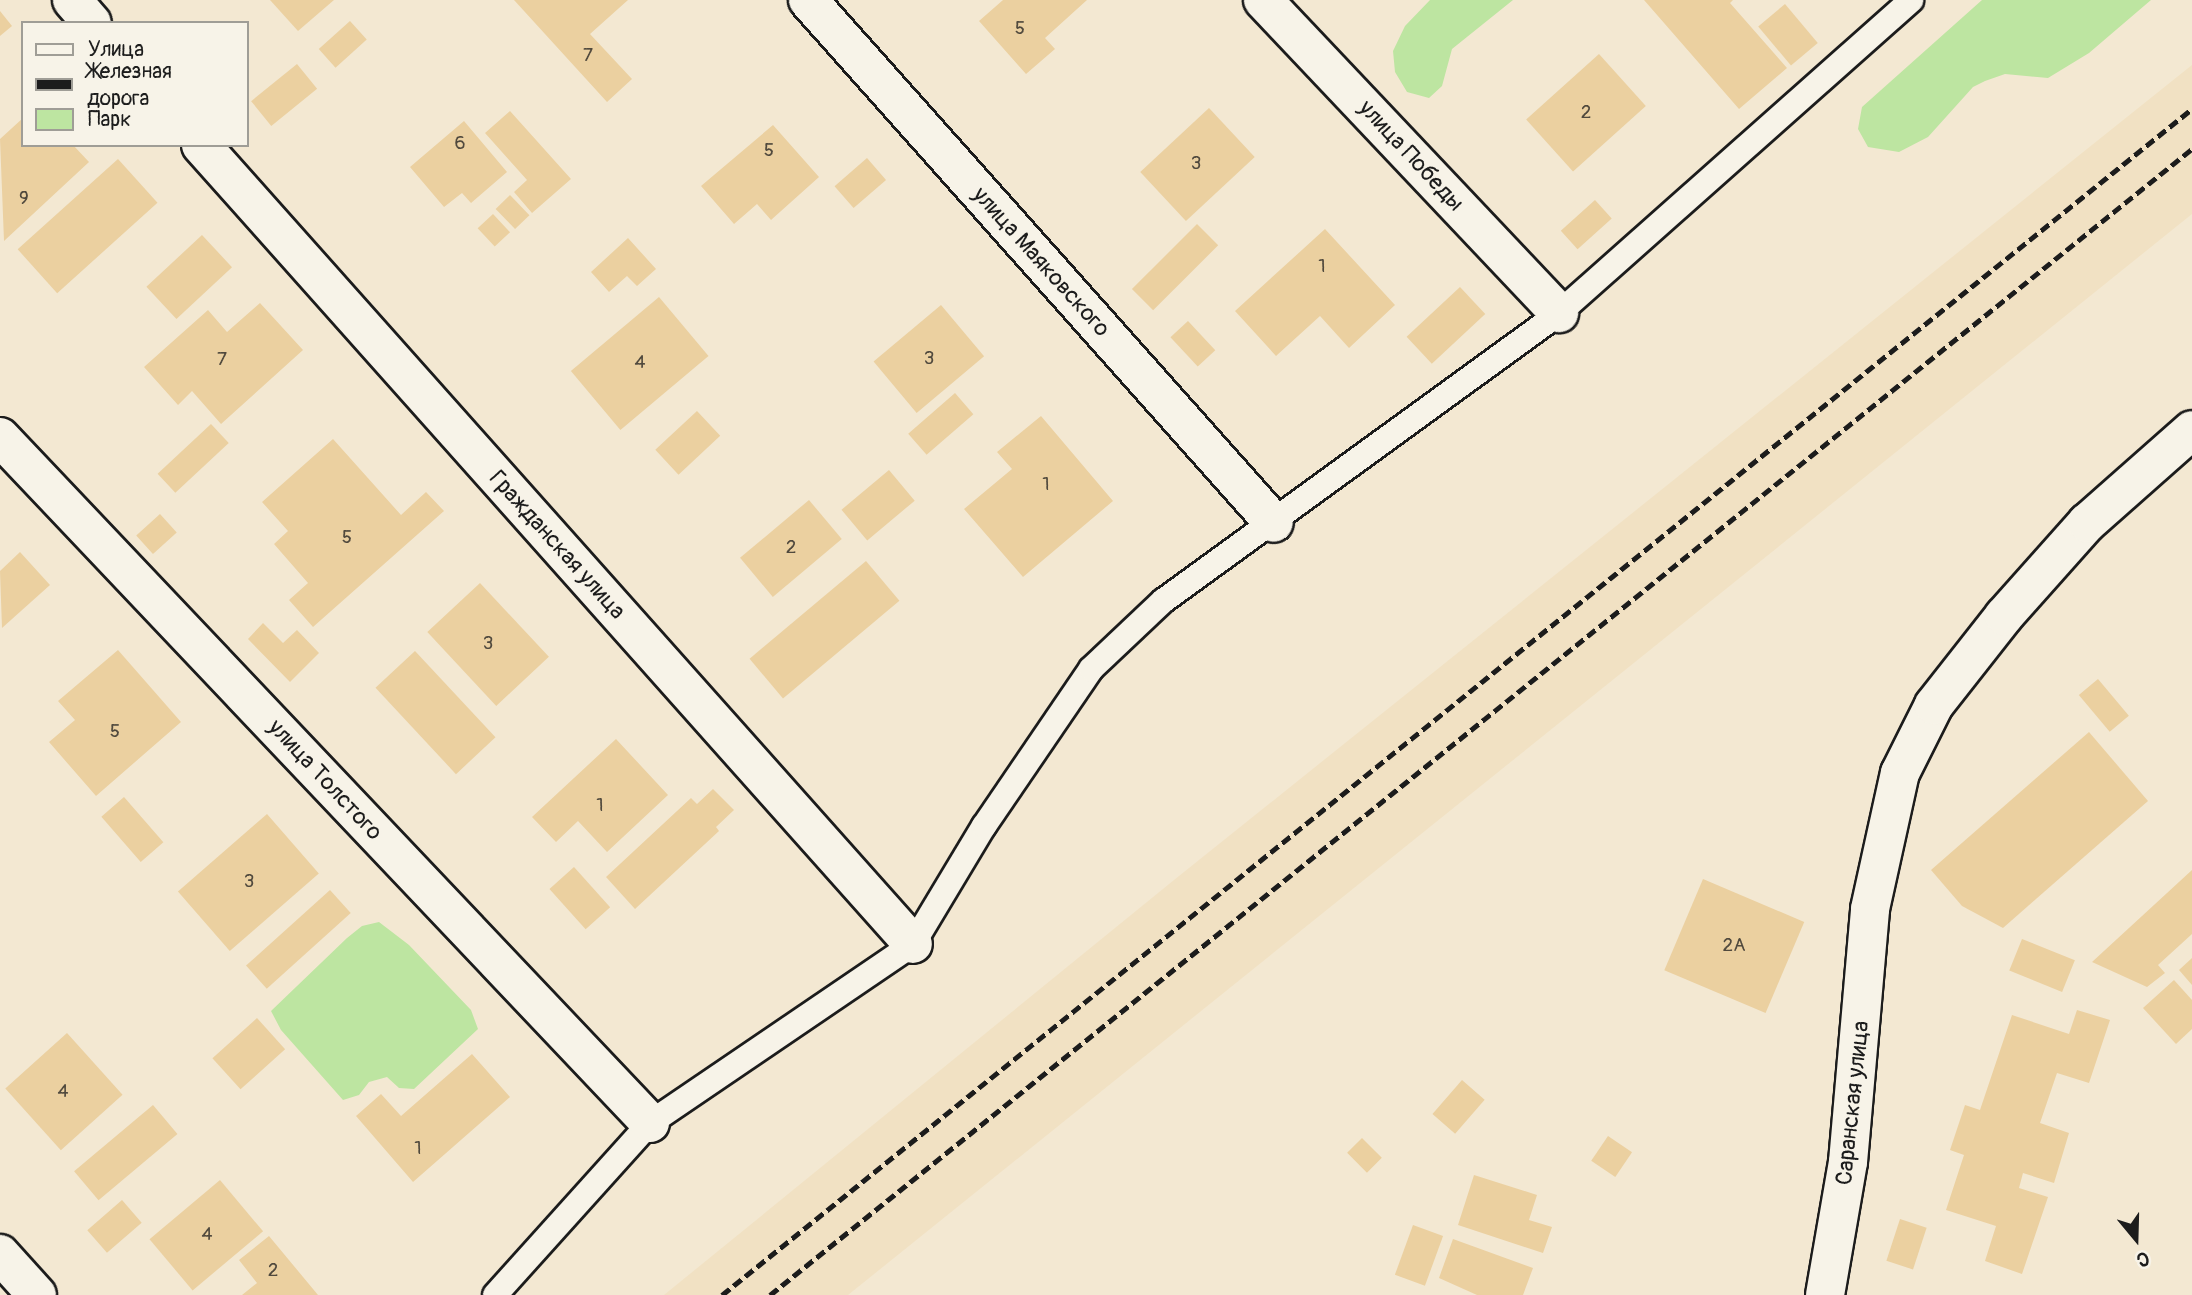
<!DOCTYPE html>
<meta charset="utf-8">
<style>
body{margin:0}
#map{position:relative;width:2192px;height:1295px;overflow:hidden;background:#f3e8d2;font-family:Pangolin,sans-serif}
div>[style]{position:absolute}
.built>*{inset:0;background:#f1e1c3}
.green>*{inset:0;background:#bde5a1}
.building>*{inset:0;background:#ebd0a0;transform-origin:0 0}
.roads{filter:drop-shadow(2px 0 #1c1c1c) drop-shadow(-2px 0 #1c1c1c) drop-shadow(0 2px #1c1c1c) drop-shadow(0 -2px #1c1c1c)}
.service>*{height:24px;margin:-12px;padding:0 12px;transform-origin:12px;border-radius:12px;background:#f7f3e8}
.minor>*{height:38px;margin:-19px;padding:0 19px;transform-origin:19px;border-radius:19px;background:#f7f3e8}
.tertiary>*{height:38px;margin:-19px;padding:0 19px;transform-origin:19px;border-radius:19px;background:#f7f3e8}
.rail>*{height:5px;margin-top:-2.5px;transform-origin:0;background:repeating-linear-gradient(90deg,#1c1c1c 0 10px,transparent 0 15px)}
span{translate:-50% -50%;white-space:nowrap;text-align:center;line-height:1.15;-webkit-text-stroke:5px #f7f3e8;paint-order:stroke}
.number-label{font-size:19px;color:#50493d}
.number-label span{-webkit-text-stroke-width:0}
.street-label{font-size:23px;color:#1c1c1c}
.legend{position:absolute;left:21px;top:21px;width:228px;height:126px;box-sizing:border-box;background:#f7f3e8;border:2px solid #9f9d96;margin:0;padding:9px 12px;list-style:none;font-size:21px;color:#1c1c1c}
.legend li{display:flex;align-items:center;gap:14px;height:35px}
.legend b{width:35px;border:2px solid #9f9d96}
.north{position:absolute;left:2101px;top:1204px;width:70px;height:70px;-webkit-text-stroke:5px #f7f3e8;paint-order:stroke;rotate:161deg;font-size:19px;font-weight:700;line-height:28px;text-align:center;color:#1c1c1c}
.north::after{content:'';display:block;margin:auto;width:24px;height:32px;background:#1c1c1c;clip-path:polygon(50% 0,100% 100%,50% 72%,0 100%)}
</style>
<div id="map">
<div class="built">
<div style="clip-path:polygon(2192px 65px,2192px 214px,848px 1295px,664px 1295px,1174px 880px)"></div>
</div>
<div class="green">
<div style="clip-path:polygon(1430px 0,1513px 0,1452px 49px,1442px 86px,1429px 98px,1407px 92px,1395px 72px,1393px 51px,1405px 26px)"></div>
<div style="clip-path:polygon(1982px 0,2151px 0,2089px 53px,2048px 78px,2005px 74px,1985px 81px,1973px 87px,1928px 137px,1899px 152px,1868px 147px,1858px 129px,1862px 107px)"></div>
<div style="clip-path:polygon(379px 922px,409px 945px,471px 1010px,478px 1029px,414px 1089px,399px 1088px,387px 1077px,369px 1082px,359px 1095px,343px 1100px,281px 1030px,271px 1011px,347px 938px,362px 926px)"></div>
</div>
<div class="building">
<div style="clip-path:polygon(270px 0,334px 0,298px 31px)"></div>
<div style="clip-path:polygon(514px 0,628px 0,590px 34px,632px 79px,607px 102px)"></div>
<div style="clip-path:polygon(1003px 0,1087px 0,1045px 38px,1055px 49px,1026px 74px,979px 21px)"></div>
<div style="clip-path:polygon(1644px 0,1733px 0,1730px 3px,1787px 68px,1739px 109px)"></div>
<div style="left:1785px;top:4px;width:51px;height:35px;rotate:50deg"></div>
<div style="clip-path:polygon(0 11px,12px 26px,0 36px)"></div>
<div style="left:350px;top:21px;width:25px;height:42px;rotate:48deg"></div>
<div style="left:1599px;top:54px;width:70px;height:98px;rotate:48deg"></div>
<div style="left:297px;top:64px;width:32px;height:59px;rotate:51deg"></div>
<div style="left:1209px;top:108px;width:67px;height:94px;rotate:47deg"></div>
<div style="clip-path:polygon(510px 111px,571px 179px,532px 213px,514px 192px,527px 180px,485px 133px)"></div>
<div style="clip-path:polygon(23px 118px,23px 145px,73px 145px,89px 162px,4px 241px,0 139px)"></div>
<div style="clip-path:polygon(464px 121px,507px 172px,471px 203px,462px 193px,444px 207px,410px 167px)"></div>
<div style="clip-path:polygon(773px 125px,819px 177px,771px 220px,757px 204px,734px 224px,701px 186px)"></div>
<div style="left:867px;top:158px;width:29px;height:43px;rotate:49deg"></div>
<div style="left:118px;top:159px;width:59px;height:135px;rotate:48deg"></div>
<div style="left:510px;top:195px;width:28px;height:20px;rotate:46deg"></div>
<div style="left:1595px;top:200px;width:25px;height:46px;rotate:48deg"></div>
<div style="left:493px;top:214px;width:25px;height:21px;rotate:47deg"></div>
<div style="left:1197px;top:224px;width:30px;height:92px;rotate:45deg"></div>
<div style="clip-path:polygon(1325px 229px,1395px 305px,1349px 348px,1320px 316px,1276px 356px,1235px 311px)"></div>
<div style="left:202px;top:235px;width:44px;height:76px;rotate:47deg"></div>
<div style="clip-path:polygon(628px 238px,656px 269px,637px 286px,627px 276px,609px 292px,591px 272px)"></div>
<div style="left:1460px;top:287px;width:37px;height:73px;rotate:47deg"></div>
<div style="left:659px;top:297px;width:77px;height:115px;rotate:50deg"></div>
<div style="clip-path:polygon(260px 303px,303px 350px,221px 424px,192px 391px,178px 405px,144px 367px,208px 310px,227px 332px)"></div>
<div style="left:941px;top:305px;width:67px;height:88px;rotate:50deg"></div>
<div style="left:1188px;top:321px;width:40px;height:24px;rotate:47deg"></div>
<div style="left:955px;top:393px;width:28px;height:62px;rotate:49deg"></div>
<div style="left:697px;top:411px;width:34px;height:57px;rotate:47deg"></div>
<div style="clip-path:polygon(1041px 416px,1113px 501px,1023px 577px,964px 509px,1012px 469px,997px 452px)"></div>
<div style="left:211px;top:424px;width:26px;height:73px;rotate:47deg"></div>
<div style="clip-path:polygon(333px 439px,401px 515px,426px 492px,444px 511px,313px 627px,289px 600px,308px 583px,274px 544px,288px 531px,262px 502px)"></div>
<div style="left:889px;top:470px;width:40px;height:62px;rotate:50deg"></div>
<div style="left:809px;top:500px;width:51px;height:90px;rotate:50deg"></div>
<div style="left:160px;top:514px;width:25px;height:32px;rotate:48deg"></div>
<div style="clip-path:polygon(20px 552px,50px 585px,2px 628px,0 571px)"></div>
<div style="left:866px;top:561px;width:52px;height:152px;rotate:50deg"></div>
<div style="left:480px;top:583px;width:101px;height:72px;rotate:47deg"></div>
<div style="clip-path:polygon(263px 623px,283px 643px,297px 630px,319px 653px,290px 682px,248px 639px)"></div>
<div style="clip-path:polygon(118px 650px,181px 722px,96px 796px,49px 742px,75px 720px,58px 701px)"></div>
<div style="left:415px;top:651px;width:118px;height:54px;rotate:47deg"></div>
<div style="left:2098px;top:679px;width:48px;height:25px;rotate:50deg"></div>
<div style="clip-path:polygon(2089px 732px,2148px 801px,2003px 928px,1962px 906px,1931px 870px)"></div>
<div style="clip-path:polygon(616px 739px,668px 795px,607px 852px,578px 821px,556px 842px,532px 817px)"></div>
<div style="clip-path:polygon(713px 789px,734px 810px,716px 827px,719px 831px,635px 909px,606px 877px,691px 798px,697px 804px)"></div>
<div style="left:124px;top:797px;width:60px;height:30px;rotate:49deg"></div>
<div style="left:267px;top:814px;width:79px;height:118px;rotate:49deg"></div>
<div style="left:574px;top:867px;width:54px;height:33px;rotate:48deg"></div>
<div style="clip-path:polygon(2192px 870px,2192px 934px,2158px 965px,2165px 973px,2147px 987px,2092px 962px)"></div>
<div style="left:1703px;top:879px;width:110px;height:99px;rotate:23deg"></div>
<div style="left:330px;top:890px;width:31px;height:113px;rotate:48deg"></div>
<div style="left:2022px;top:939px;width:57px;height:34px;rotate:22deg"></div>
<div style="clip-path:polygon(2192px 958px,2192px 985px,2179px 970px)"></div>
<div style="clip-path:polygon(2174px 980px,2192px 1000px,2192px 1029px,2176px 1044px,2143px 1008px)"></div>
<div style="clip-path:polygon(2077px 1010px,2110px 1020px,2089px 1083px,2057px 1073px,2040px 1123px,2069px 1133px,2054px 1183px,2023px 1173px,2019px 1188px,2048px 1197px,2022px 1274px,1985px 1261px,1996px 1226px,1946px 1210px,1964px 1155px,1950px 1150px,1965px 1105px,1980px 1110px,2012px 1015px,2069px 1034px)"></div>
<div style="left:257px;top:1018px;width:42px;height:60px;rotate:48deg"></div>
<div style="left:67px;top:1033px;width:83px;height:83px;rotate:48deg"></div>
<div style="clip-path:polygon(472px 1054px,510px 1097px,413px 1182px,356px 1116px,381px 1094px,401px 1116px)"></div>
<div style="left:1462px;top:1080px;width:30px;height:45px;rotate:41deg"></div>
<div style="left:153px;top:1105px;width:38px;height:103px;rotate:50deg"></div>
<div style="left:1608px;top:1136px;width:29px;height:30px;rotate:34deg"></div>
<div style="left:1362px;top:1138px;width:28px;height:21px;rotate:45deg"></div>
<div style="clip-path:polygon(1474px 1175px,1537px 1195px,1529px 1220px,1552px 1227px,1543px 1253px,1458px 1225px)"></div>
<div style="left:220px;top:1180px;width:67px;height:92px;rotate:50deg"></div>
<div style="left:122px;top:1200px;width:30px;height:46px;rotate:49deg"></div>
<div style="left:1900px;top:1219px;width:28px;height:44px;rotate:18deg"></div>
<div style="left:1413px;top:1225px;width:32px;height:53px;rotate:20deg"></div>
<div style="clip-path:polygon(269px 1236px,318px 1295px,242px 1295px,257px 1283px,239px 1260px)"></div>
<div style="clip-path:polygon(1453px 1239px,1533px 1268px,1523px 1295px,1477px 1295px,1439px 1278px)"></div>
</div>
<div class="roads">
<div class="service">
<div style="left:495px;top:1295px;width:232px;rotate:-48deg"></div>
<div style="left:650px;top:1123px;width:318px;rotate:-34.2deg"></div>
<div style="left:913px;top:944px;width:138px;rotate:-59deg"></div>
<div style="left:984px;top:826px;width:190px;rotate:-55.7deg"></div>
<div style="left:1091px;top:669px;width:99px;rotate:-43.4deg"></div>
<div style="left:1163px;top:601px;width:490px;rotate:-36deg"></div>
<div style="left:1559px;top:313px;width:471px;rotate:-41.6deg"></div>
</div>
<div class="minor">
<div style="left:72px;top:0;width:30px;rotate:49deg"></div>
<div style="left:808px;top:0;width:700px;rotate:48.3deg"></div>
<div style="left:1263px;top:0;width:431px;rotate:46.6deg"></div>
<div style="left:201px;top:145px;width:1070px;rotate:48.3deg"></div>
<div style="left:0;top:437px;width:945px;rotate:46.54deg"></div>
<div style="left:0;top:1254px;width:55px;rotate:47.9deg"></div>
</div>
<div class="tertiary">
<div style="left:1825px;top:1295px;width:135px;rotate:-80.2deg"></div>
<div style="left:1848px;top:1162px;width:254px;rotate:-85deg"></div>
<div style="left:1870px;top:909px;width:139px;rotate:-77.6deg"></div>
<div style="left:1900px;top:773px;width:76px;rotate:-63.4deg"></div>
<div style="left:1934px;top:705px;width:113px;rotate:-51.8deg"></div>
<div style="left:2004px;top:616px;width:125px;rotate:-48.3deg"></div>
<div style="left:2087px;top:523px;width:140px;rotate:-41.5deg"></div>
</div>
</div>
<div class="rail">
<div style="left:722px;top:1295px;width:1889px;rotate:-38.9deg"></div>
<div style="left:770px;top:1295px;width:1826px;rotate:-38.87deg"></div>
</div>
<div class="number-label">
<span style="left:1020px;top:29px">5</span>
<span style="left:588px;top:56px">7</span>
<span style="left:1586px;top:113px">2</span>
<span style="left:460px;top:144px">6</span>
<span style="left:769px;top:151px">5</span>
<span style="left:1196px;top:164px">3</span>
<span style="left:24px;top:199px">9</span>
<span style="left:1322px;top:267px">1</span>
<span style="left:929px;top:359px">3</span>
<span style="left:222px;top:360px">7</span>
<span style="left:640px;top:363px">4</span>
<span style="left:1046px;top:485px">1</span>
<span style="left:347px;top:538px">5</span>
<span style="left:791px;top:548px">2</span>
<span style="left:488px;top:644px">3</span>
<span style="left:115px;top:732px">5</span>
<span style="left:600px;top:806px">1</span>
<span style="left:249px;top:882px">3</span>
<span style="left:1734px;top:946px">2А</span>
<span style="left:63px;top:1092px">4</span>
<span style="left:418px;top:1149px">1</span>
<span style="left:207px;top:1235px">4</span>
<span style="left:273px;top:1271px">2</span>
</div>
<div class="street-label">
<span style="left:1411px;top:156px;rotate:47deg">улица Победы</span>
<span style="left:1041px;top:262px;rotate:48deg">улица Маяковского</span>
<span style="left:557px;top:545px;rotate:48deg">Гражданская улица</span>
<span style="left:325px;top:780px;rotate:47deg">улица Толстого</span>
<span style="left:1853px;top:1103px;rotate:-84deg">Саранская улица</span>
</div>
<ul class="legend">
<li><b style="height:9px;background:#f7f3e8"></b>Улица</li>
<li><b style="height:9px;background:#1c1c1c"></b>Железная дорога</li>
<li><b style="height:19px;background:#bde5a1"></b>Парк</li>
</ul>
<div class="north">С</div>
</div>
